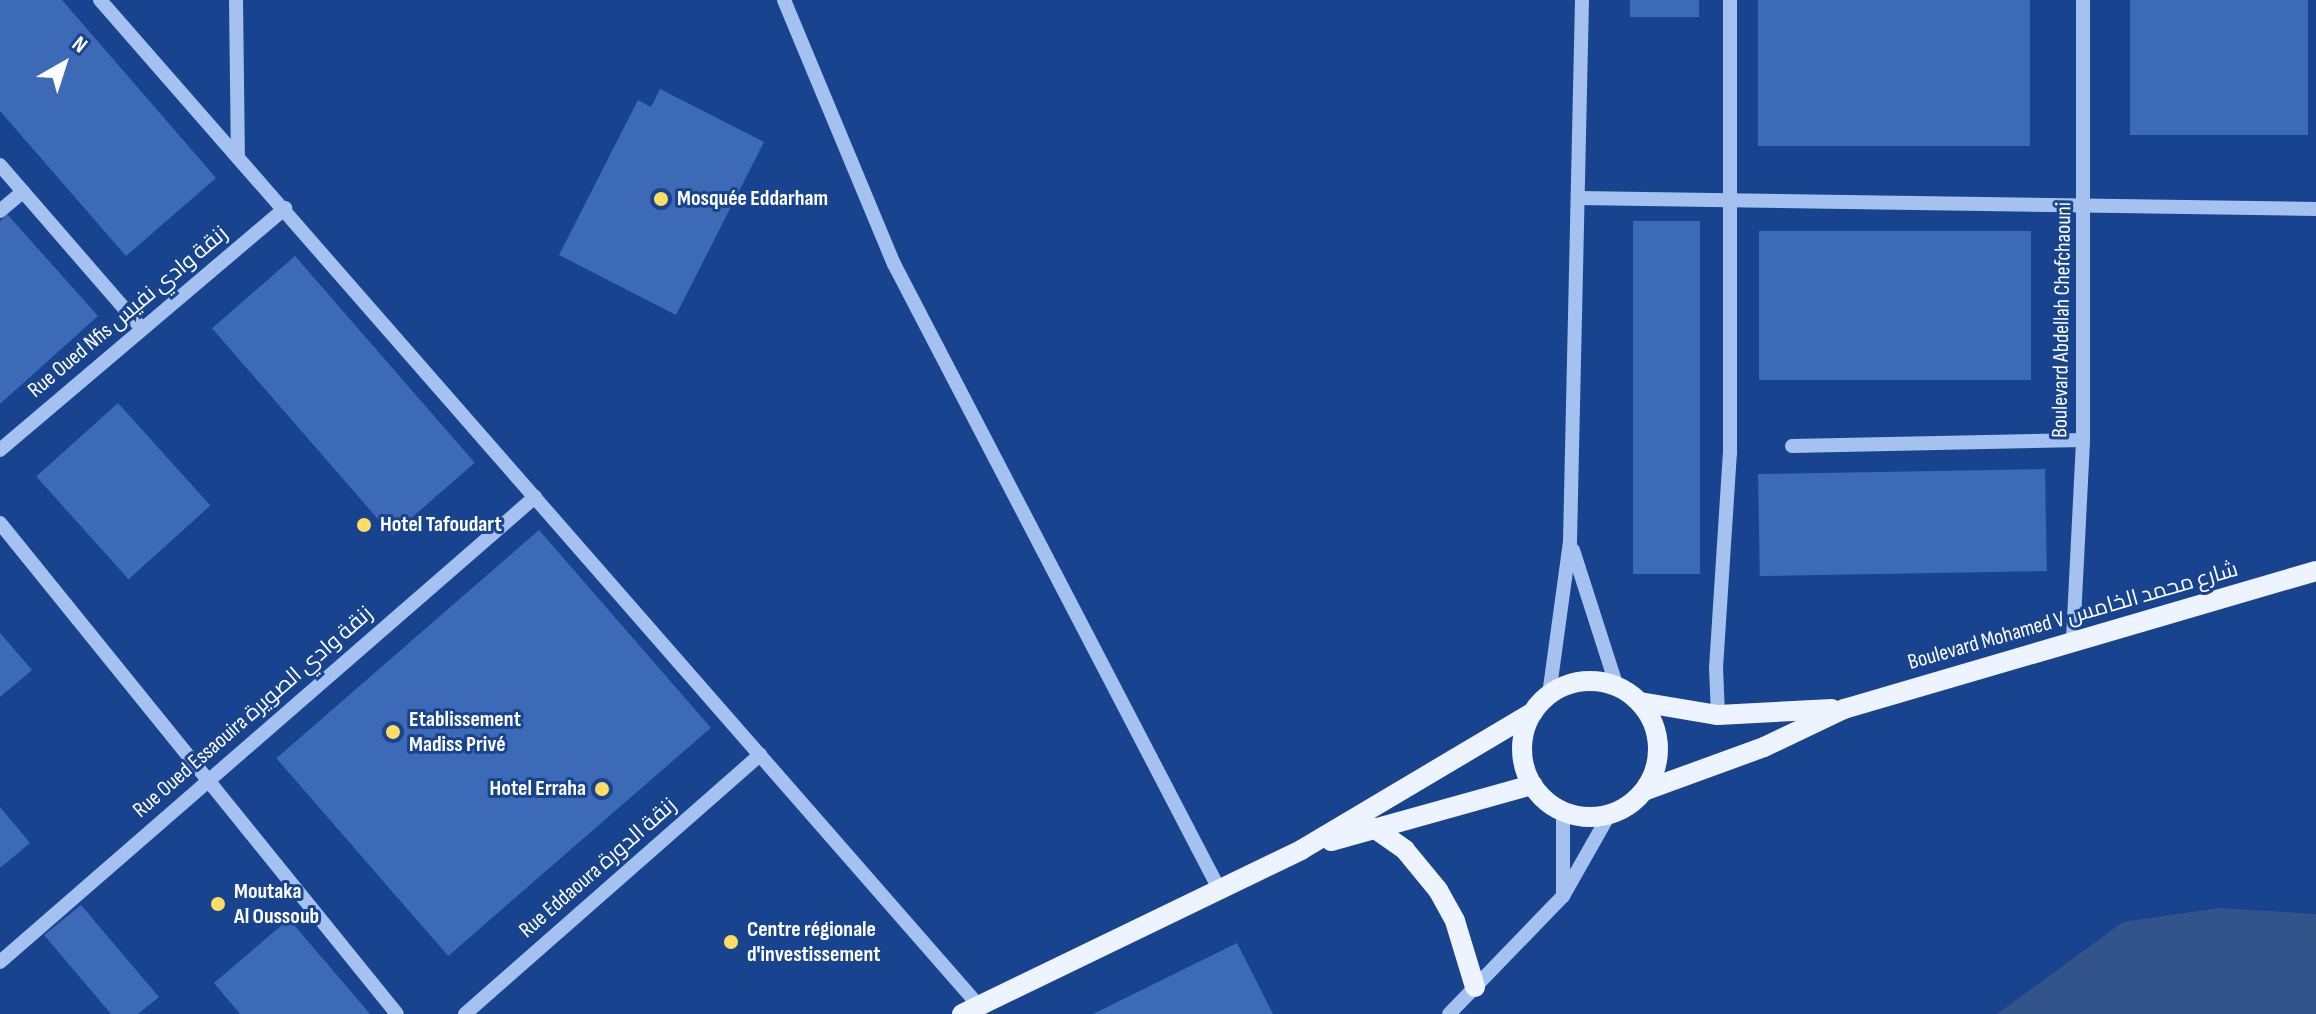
<!DOCTYPE html>
<meta charset="utf-8">
<style>
body{margin:0}
#map{position:relative;width:2316px;height:1014px;overflow:hidden;background:#18448f;font-family:"Sofia Sans Condensed",Cairo,sans-serif}
div>[style]{position:absolute}
.water>*{inset:0;background:#33538b}
.building>*{inset:0;background:#3c6ab6;transform-origin:0 0}
.minor>*{height:14px;margin:-7px;padding:0 7px;transform-origin:7px;border-radius:7px;background:#a5c1ef}
.major>*{height:20px;margin:-10px;padding:0 10px;transform-origin:10px;border-radius:10px;background:#edf3ff}
.major>.ring{margin:-10px;padding:0;box-sizing:content-box;background:none;border:20px solid #edf3ff;border-radius:50%}
.dots>*{width:22px;height:22px;translate:-50% -50%;box-sizing:border-box;border:4px solid #18448f;border-radius:50%}
span{translate:-50% -50%;white-space:nowrap;text-align:center;line-height:1.15;-webkit-text-stroke:6px #18448f;paint-order:stroke}
.poi-label{font-size:22px;color:#fff;font-weight:700}
.left{translate:0 -50%;text-align:left}
.right{translate:-100% -50%;text-align:right}
.street-label{font-size:22px;color:#fff}
.north{position:absolute;left:24px;top:24px;width:80px;height:80px;-webkit-text-stroke:6px #18448f;paint-order:stroke;rotate:39deg;font-size:22px;font-weight:700;line-height:32px;text-align:center;color:#fff}
.north::after{content:'';display:block;margin:auto;width:28px;height:36px;background:#fff;clip-path:polygon(50% 0,100% 100%,50% 72%,0 100%)}
</style>
<div id="map">
<div class="water">
<div style="clip-path:polygon(2219px 908px,2316px 914px,2316px 1014px,1997px 1014px,2123px 922px)"></div>
</div>
<div class="building">
<div style="clip-path:polygon(0 0,62px 0,216px 178px,126px 256px,0 111px)"></div>
<div style="left:1630px;top:0;width:69px;height:17px"></div>
<div style="left:1758px;top:0;width:272px;height:146px"></div>
<div style="left:2130px;top:0;width:178px;height:135px"></div>
<div style="clip-path:polygon(660px 89px,764px 142px,676px 315px,559px 255px,638px 100px,651px 107px)"></div>
<div style="clip-path:polygon(7px 214px,98px 316px,0 404px,0 221px)"></div>
<div style="left:1700px;top:221px;width:353px;height:67px;rotate:90deg"></div>
<div style="left:1759px;top:231px;width:272px;height:149px"></div>
<div style="left:295px;top:256px;width:274px;height:110px;rotate:49deg"></div>
<div style="left:118px;top:403px;width:138px;height:110px;rotate:48deg"></div>
<div style="left:2045px;top:469px;width:102px;height:287px;rotate:89deg"></div>
<div style="left:539px;top:530px;width:262px;height:348px;rotate:49deg"></div>
<div style="clip-path:polygon(0 633px,32px 670px,0 697px)"></div>
<div style="clip-path:polygon(0 807px,30px 843px,0 868px)"></div>
<div style="clip-path:polygon(81px 905px,159px 997px,138px 1014px,111px 1014px,44px 935px)"></div>
<div style="clip-path:polygon(289px 919px,370px 1014px,240px 1014px,214px 983px)"></div>
<div style="clip-path:polygon(1237px 943px,1273px 1014px,1093px 1014px)"></div>
</div>
<div class="minor">
<div style="left:100px;top:0;width:1336px;rotate:48.85deg"></div>
<div style="left:236px;top:0;width:154px;rotate:89.3deg"></div>
<div style="left:784px;top:0;width:286px;rotate:67.4deg"></div>
<div style="left:894px;top:264px;width:702px;rotate:62.52deg"></div>
<div style="left:0;top:165px;width:217px;rotate:49.1deg"></div>
<div style="left:1578px;top:198px;width:738px;rotate:0.85deg"></div>
<div style="left:0;top:211px;width:30px;rotate:-40deg"></div>
<div style="left:1792px;top:446px;width:291px;rotate:-1.2deg"></div>
<div style="left:0;top:450px;width:374px;rotate:-40.3deg"></div>
<div style="left:0;top:523px;width:631px;rotate:51.04deg"></div>
<div style="left:1573px;top:550px;width:144px;rotate:72.2deg"></div>
<div style="left:2073px;top:639px;width:199px;rotate:-87.1deg"></div>
<div style="left:2083px;top:440px;width:440px;rotate:-90deg"></div>
<div style="left:1549px;top:695px;width:155px;rotate:-82.2deg"></div>
<div style="left:1570px;top:541px;width:541px;rotate:-88.73deg"></div>
<div style="left:1718px;top:715px;width:47px;rotate:-92.4deg"></div>
<div style="left:1716px;top:668px;width:215px;rotate:-86.3deg"></div>
<div style="left:1730px;top:453px;width:453px;rotate:-90deg"></div>
<div style="left:1563px;top:812px;width:84px;rotate:90deg"></div>
<div style="left:0;top:962px;width:709px;rotate:-41deg"></div>
<div style="left:465px;top:1014px;width:393px;rotate:-41.3deg"></div>
<div style="left:1449px;top:1014px;width:164px;rotate:-46deg"></div>
<div style="left:1563px;top:896px;width:93px;rotate:-60.4deg"></div>
</div>
<div class="major">
<div class="ring" style="left:1522px;top:681px;width:116px;height:116px"></div>
<div style="left:1640px;top:702px;width:79px;rotate:9.5deg"></div>
<div style="left:1718px;top:715px;width:114px;rotate:-3deg"></div>
<div style="left:1646px;top:790px;width:126px;rotate:-20deg"></div>
<div style="left:1764px;top:747px;width:89px;rotate:-25.4deg"></div>
<div style="left:1844px;top:709px;width:492px;rotate:-16.3deg"></div>
<div style="left:1374px;top:828px;width:38px;rotate:35deg"></div>
<div style="left:1405px;top:850px;width:52px;rotate:50.5deg"></div>
<div style="left:1438px;top:890px;width:35px;rotate:61deg"></div>
<div style="left:1455px;top:921px;width:69px;rotate:73.1deg"></div>
<div style="left:1331px;top:841px;width:209px;rotate:-15.6deg"></div>
<div style="left:962px;top:1014px;width:377px;rotate:-25.8deg"></div>
<div style="left:1301px;top:850px;width:270px;rotate:-30.7deg"></div>
</div>
<div class="dots">
<div style="left:661px;top:199px;background:#ffdd63"></div>
<div style="left:364px;top:525px;background:#ffdd63"></div>
<div style="left:393px;top:732px;background:#ffdd63"></div>
<div style="left:602px;top:789px;background:#ffdd63"></div>
<div style="left:218px;top:904px;background:#ffdd63"></div>
<div style="left:731px;top:942px;background:#ffdd63"></div>
</div>
<div class="poi-label">
<span class="left" style="left:677px;top:199px">Mosquée Eddarham</span>
<span class="left" style="left:380px;top:525px">Hotel Tafoudart</span>
<span class="left" style="left:409px;top:732px">Etablissement<br>Madiss Privé</span>
<span class="right" style="left:586px;top:789px">Hotel Erraha</span>
<span class="left" style="left:234px;top:904px">Moutaka<br>Al Oussoub</span>
<span class="left" style="left:747px;top:942px">Centre régionale<br>d'investissement</span>
</div>
<div class="street-label">
<span style="left:128px;top:312px;rotate:-40deg">Rue Oued Nfis زنقة وادي نفيس</span>
<span style="left:2062px;top:320px;rotate:-89deg">Boulevard Abdellah Chefchaouni</span>
<span style="left:2073px;top:616px;rotate:-16deg">Boulevard Mohamed V شارع محمد الخامس</span>
<span style="left:253px;top:712px;rotate:-41deg">Rue Oued Essaouira زنقة وادي الصويرة</span>
<span style="left:598px;top:868px;rotate:-41deg">Rue Eddaoura زنقة الدورة</span>
</div>
<div class="north">N</div>
</div>
